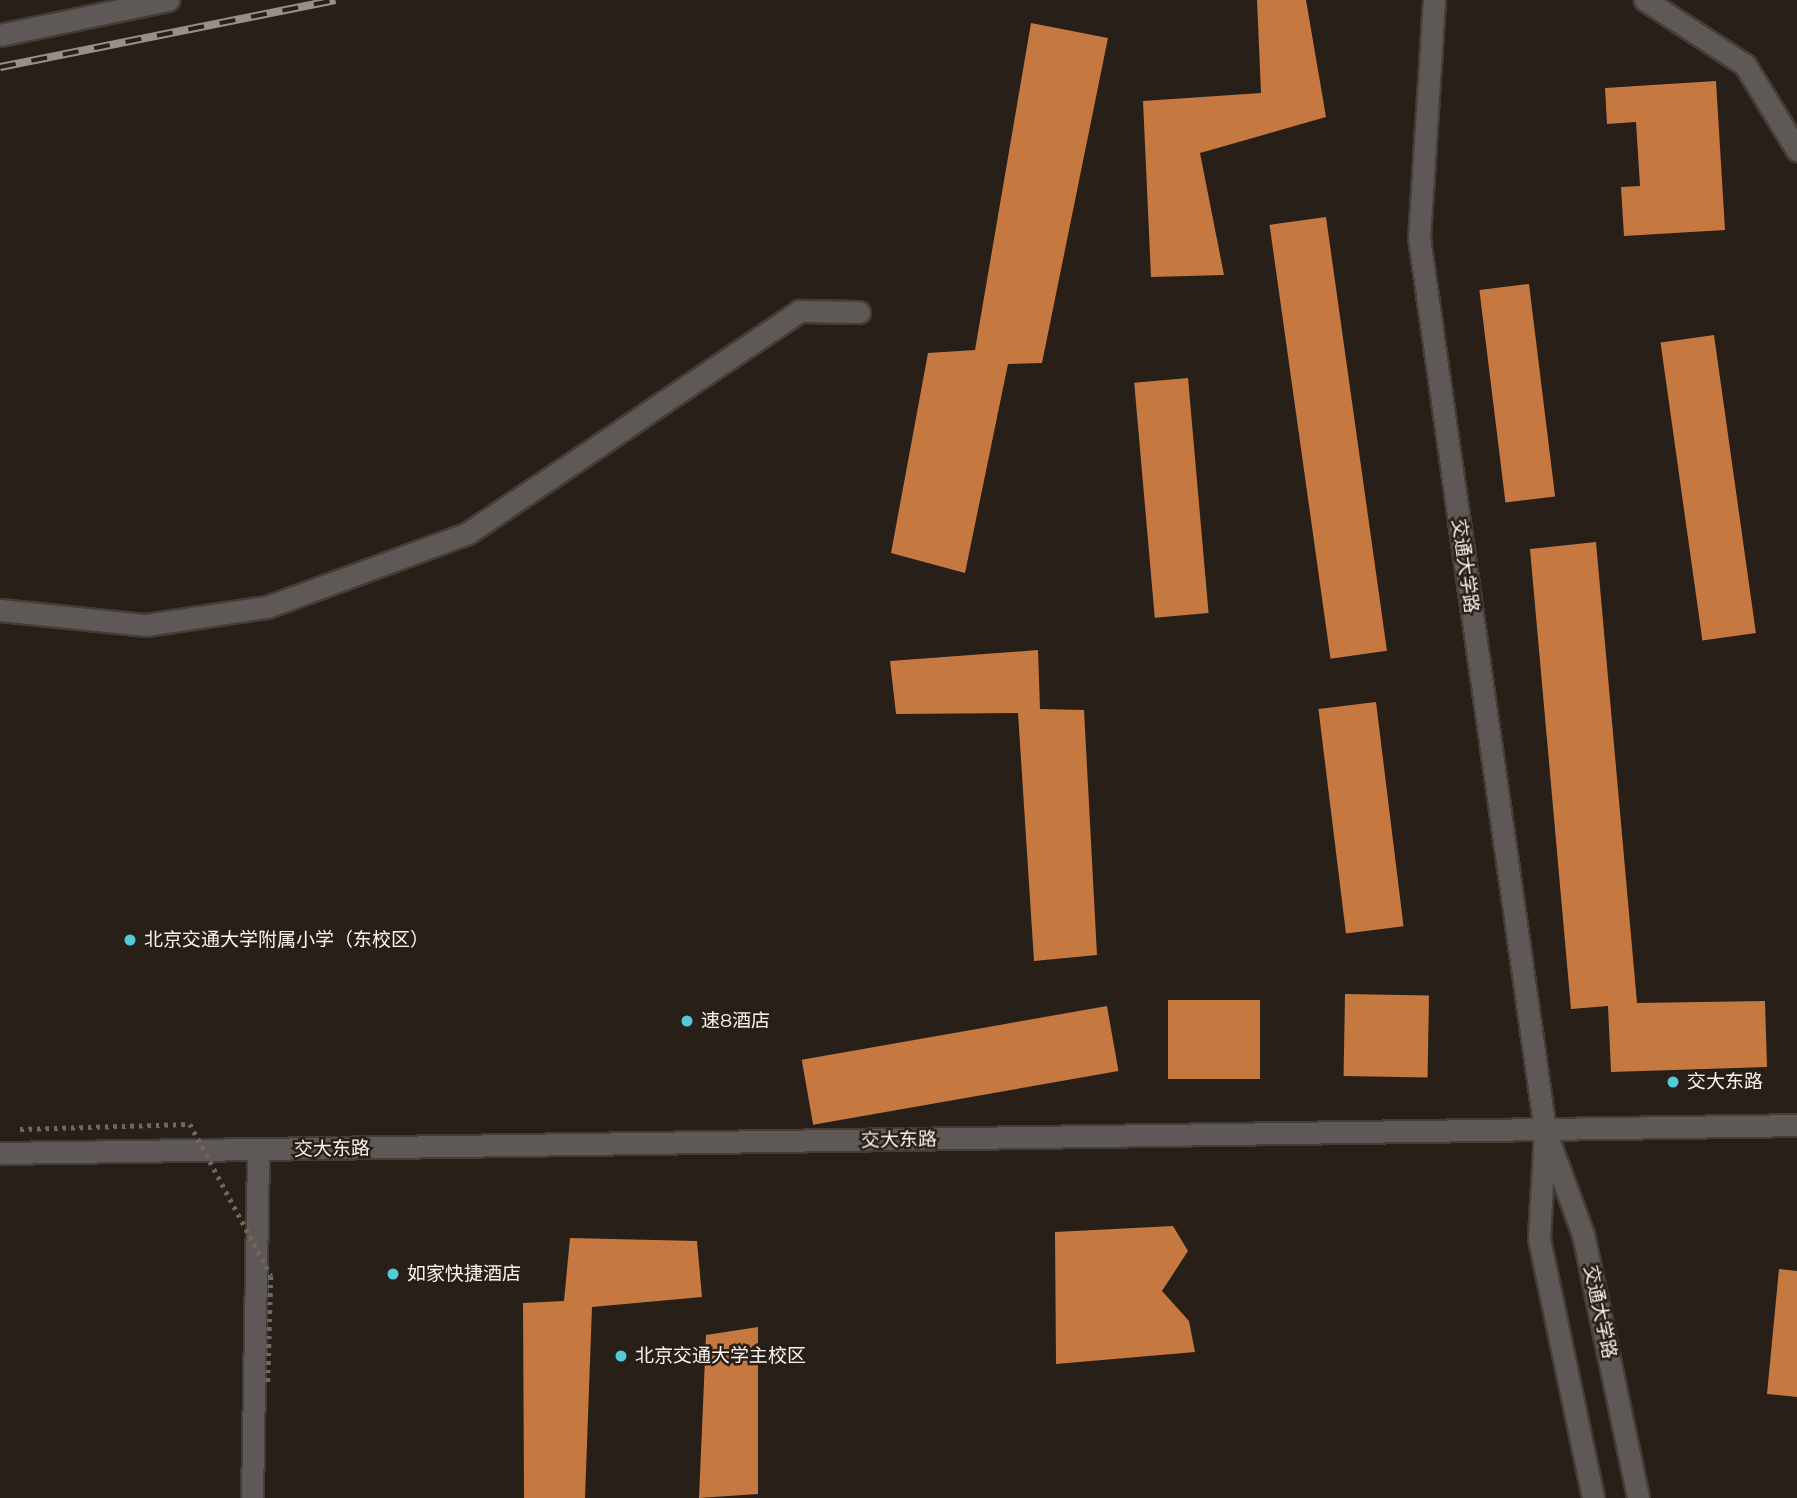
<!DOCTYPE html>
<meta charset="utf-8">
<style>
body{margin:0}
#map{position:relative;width:1797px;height:1498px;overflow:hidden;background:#281f18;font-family:Montserrat,"Noto Sans SC",sans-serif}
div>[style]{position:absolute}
.building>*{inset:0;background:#c67841;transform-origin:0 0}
.roads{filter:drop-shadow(2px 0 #453d36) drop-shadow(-2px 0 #453d36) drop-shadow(0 2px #453d36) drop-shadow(0 -2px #453d36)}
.minor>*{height:21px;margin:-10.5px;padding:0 10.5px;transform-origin:10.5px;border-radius:10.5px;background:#5e5956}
.rail>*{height:8px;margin-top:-4px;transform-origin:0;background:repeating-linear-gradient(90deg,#281f18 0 16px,#978f8a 0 32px);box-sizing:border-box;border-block:2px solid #978f8a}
.path-bridge>*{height:4.5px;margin-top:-2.25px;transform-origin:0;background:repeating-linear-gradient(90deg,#706761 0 3.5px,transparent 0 8.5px)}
.dots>*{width:19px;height:19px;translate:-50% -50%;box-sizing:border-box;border:4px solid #281f18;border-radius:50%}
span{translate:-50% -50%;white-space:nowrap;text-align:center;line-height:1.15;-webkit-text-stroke:5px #281f18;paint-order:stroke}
.street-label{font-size:19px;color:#f9f2ee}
.poi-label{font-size:19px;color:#f9f2ee}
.left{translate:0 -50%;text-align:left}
</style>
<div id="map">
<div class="building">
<div style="clip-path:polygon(1257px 0,1306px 0,1326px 117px,1200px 153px,1224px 275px,1151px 277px,1143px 101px,1261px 93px)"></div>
<div style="clip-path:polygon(1031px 23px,1108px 38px,1042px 363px,1008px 364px,965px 573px,891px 553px,928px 353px,975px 350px)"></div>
<div style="clip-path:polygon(1716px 81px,1725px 230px,1624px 236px,1621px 187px,1640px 186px,1636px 122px,1607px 124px,1605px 88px)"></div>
<div style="left:1326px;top:217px;width:438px;height:57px;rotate:82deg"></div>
<div style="left:1529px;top:284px;width:214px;height:50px;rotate:83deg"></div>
<div style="left:1714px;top:335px;width:301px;height:54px;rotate:82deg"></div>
<div style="left:1188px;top:378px;width:236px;height:54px;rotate:85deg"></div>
<div style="clip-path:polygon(1596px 542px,1637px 1003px,1765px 1001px,1767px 1067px,1611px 1072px,1608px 1006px,1571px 1009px,1530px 549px)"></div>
<div style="clip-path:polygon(1038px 650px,1040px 709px,1084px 710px,1097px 955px,1034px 961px,1018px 713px,896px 714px,890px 661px)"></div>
<div style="left:1376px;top:702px;width:226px;height:58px;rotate:83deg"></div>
<div style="left:1345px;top:994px;width:84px;height:82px;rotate:1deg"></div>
<div style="left:1260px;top:1000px;width:79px;height:92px;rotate:90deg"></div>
<div style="left:1107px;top:1006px;width:66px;height:310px;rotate:80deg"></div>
<div style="clip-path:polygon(1173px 1226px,1188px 1251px,1162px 1291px,1189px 1321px,1195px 1352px,1056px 1364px,1055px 1232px)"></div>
<div style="clip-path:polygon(570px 1238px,697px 1241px,702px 1297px,592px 1307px,585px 1498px,524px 1498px,523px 1303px,564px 1301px)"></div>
<div style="clip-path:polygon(1779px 1269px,1797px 1271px,1797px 1397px,1767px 1394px)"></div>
<div style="clip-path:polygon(758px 1327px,758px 1494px,699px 1498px,706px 1335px)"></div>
</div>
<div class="roads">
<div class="minor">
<div style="left:1434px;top:0;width:238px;rotate:93.6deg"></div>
<div style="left:1419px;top:238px;width:901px;rotate:81.96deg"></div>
<div style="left:1545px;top:1130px;width:109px;rotate:93.2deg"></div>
<div style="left:1539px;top:1239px;width:265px;rotate:78.2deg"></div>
<div style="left:1645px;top:0;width:119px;rotate:33deg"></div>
<div style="left:1745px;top:65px;width:100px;rotate:58.5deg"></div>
<div style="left:0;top:35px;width:172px;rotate:-11.8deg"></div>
<div style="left:0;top:610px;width:147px;rotate:5.9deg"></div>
<div style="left:146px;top:625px;width:122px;rotate:-8.5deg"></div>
<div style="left:267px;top:607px;width:214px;rotate:-20.2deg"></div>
<div style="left:468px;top:533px;width:399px;rotate:-33.8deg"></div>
<div style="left:799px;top:311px;width:60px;rotate:1deg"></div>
<div style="left:1548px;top:1139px;width:101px;rotate:69.8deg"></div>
<div style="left:1583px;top:1234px;width:270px;rotate:78.2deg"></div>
<div style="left:0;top:1153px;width:1797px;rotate:-0.89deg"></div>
<div style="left:252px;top:1498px;width:348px;rotate:-89deg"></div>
</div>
</div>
<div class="rail">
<div style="left:0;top:67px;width:342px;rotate:-11.3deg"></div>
</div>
<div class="path-bridge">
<div style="left:20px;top:1129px;width:170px;rotate:-1.7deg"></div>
<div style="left:190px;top:1124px;width:172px;rotate:61.9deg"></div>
<div style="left:271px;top:1276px;width:106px;rotate:91.6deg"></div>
</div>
<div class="dots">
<div style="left:130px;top:940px;background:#52cbd7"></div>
<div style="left:687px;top:1021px;background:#52cbd7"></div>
<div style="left:1673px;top:1082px;background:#52cbd7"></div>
<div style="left:393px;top:1274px;background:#52cbd7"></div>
<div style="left:621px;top:1356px;background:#52cbd7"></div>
</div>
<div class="street-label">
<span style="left:1465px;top:566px;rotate:82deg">交通大学路</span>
<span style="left:899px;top:1140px;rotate:-1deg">交大东路</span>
<span style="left:332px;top:1149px;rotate:-1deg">交大东路</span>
<span style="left:1600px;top:1312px;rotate:78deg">交通大学路</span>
</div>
<div class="poi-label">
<span class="left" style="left:144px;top:940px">北京交通大学附属小学（东校区）</span>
<span class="left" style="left:701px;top:1021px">速8酒店</span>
<span class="left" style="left:1687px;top:1082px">交大东路</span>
<span class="left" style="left:407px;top:1274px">如家快捷酒店</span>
<span class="left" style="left:635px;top:1356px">北京交通大学主校区</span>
</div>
</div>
